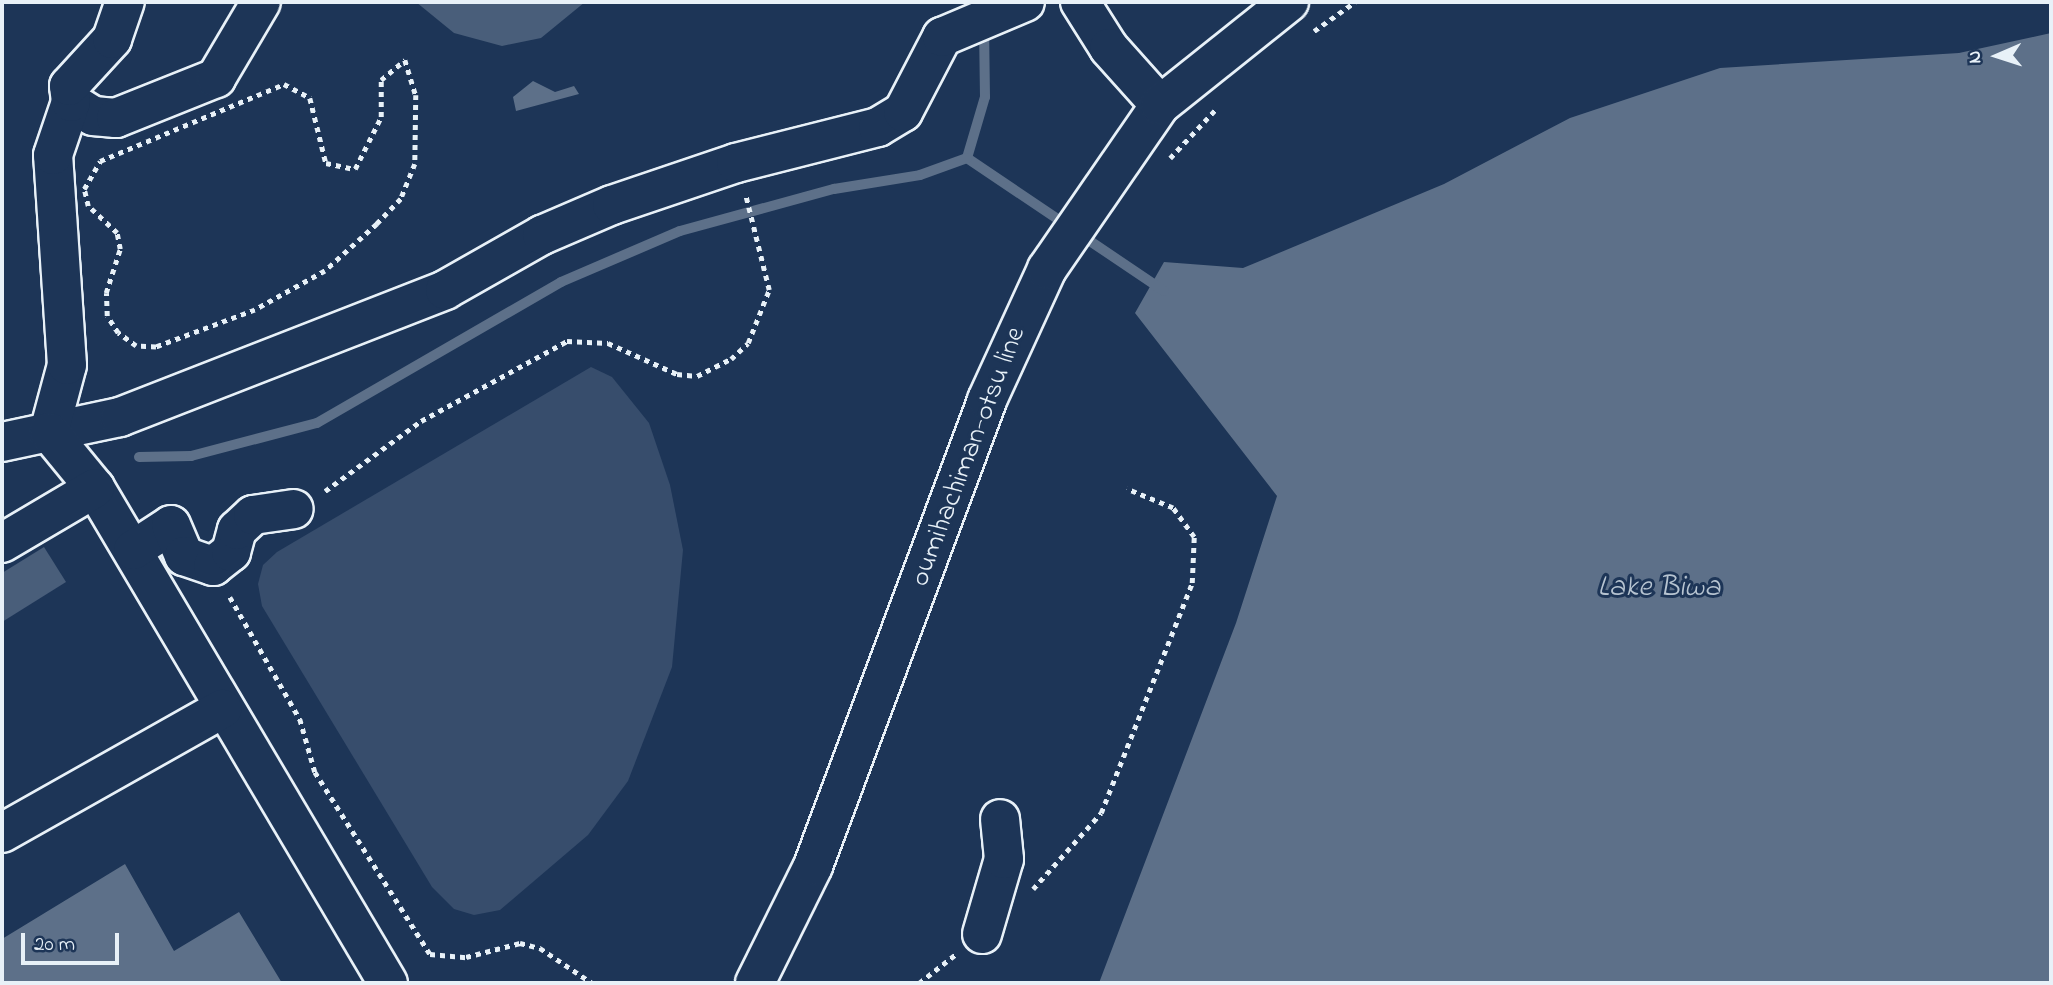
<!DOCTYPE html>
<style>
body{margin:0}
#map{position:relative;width:2053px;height:985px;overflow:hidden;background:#1d3557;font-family:"Indie Flower",sans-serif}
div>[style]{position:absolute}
.green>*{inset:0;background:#374d6c}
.water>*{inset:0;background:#5d7089}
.stream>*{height:10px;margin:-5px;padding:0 5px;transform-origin:5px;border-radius:5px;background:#5d7089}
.building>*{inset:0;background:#495e7a}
.path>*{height:4.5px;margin-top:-2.25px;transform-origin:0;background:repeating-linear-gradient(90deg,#e8f1f8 0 5px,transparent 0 10px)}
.roads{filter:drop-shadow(2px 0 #e8f1f8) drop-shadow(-2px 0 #e8f1f8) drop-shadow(0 2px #e8f1f8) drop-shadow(0 -2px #e8f1f8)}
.minor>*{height:38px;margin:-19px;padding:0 19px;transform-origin:19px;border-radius:19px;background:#1d3557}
.major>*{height:38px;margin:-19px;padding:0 19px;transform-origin:19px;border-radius:19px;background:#1d3557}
span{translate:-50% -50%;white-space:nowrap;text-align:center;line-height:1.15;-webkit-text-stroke:6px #1d3557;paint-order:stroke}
.street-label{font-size:28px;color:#e8f1f8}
.water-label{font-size:30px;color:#b7c4d1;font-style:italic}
.frame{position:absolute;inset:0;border:4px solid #e8f1f8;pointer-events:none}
.north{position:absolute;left:1962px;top:21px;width:70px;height:70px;-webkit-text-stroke:5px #1d3557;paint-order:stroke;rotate:267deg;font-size:19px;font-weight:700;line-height:28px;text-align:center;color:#e8f1f8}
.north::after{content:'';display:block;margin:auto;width:24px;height:32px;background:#e8f1f8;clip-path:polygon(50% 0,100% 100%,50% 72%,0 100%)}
.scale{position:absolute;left:21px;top:933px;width:98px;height:32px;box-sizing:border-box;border:4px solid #e8f1f8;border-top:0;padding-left:9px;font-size:21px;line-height:24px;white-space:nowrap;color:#e8f1f8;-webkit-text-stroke:5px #1d3557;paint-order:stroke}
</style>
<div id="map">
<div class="green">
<div style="clip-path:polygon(591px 367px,612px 377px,649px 423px,670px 485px,683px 550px,672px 667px,628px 781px,588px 835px,500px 910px,474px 915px,454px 909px,432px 887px,262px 606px,258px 584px,263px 565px,277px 552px)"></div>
</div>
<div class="water">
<div style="clip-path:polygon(2051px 33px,2051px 983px,1099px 983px,1236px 623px,1277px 496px,1135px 313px,1164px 262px,1243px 268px,1444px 184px,1570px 118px,1720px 68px,1959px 53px)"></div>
<div style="clip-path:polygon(533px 81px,555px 92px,574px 86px,579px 94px,516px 111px,513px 97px)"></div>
<div style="clip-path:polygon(125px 864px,174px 951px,239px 912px,282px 983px,2px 983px,2px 939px)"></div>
</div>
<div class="stream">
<div style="left:967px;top:158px;width:122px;rotate:34deg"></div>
<div style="left:967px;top:158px;width:64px;rotate:-73.6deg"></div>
<div style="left:985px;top:97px;width:70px;rotate:-90.8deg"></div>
<div style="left:1081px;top:235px;width:100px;rotate:34deg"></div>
<div style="left:139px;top:457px;width:52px;rotate:-1.1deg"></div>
<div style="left:191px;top:456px;width:130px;rotate:-14.7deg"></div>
<div style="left:317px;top:423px;width:282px;rotate:-30deg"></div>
<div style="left:561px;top:282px;width:129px;rotate:-23.2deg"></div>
<div style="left:680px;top:231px;width:160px;rotate:-15.3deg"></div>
<div style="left:834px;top:189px;width:87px;rotate:-9.2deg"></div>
<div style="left:920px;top:175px;width:50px;rotate:-19.9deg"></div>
</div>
<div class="building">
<div style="clip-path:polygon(416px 2px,585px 2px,541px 38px,502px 46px,454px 33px)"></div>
<div style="clip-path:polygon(44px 547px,66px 582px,2px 622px,2px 573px)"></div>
</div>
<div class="path">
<div style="left:1314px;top:31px;width:50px;rotate:-35.3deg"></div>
<div style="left:405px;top:60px;width:37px;rotate:73deg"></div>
<div style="left:416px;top:95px;width:69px;rotate:90.8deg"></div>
<div style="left:415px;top:164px;width:38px;rotate:112deg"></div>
<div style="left:401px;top:199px;width:35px;rotate:134deg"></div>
<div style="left:377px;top:224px;width:70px;rotate:137.9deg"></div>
<div style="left:325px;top:271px;width:80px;rotate:150.9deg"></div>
<div style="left:255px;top:310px;width:106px;rotate:159.5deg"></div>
<div style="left:156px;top:347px;width:20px;rotate:-177deg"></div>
<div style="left:136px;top:346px;width:22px;rotate:-144deg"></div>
<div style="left:118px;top:333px;width:20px;rotate:-123deg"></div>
<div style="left:107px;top:316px;width:23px;rotate:-92deg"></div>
<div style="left:106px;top:293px;width:46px;rotate:-72.3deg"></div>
<div style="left:120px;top:249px;width:16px;rotate:-101deg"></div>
<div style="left:117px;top:233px;width:40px;rotate:-137deg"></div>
<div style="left:88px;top:206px;width:17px;rotate:-103deg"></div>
<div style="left:84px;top:189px;width:32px;rotate:-60deg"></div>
<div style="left:100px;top:161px;width:199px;rotate:-22.7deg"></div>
<div style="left:284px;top:84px;width:30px;rotate:28deg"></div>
<div style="left:310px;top:98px;width:67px;rotate:76.2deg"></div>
<div style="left:326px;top:163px;width:30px;rotate:12deg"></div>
<div style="left:355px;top:169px;width:58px;rotate:-63.4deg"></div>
<div style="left:381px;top:117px;width:37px;rotate:-90deg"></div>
<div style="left:381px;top:80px;width:31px;rotate:-40deg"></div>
<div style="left:1170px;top:158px;width:69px;rotate:-46.8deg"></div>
<div style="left:325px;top:491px;width:119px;rotate:-36.1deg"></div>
<div style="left:421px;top:421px;width:166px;rotate:-28.7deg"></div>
<div style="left:567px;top:341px;width:41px;rotate:2.8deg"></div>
<div style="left:608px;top:343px;width:76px;rotate:24.2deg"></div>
<div style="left:677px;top:374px;width:20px;rotate:6deg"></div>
<div style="left:697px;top:376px;width:38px;rotate:-27deg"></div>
<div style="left:731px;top:359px;width:23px;rotate:-43deg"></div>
<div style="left:748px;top:343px;width:57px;rotate:-68.4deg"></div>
<div style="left:769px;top:290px;width:96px;rotate:-103.9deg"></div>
<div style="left:230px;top:597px;width:141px;rotate:60.2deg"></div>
<div style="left:300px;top:719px;width:55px;rotate:74.2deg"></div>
<div style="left:315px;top:772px;width:215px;rotate:57.7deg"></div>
<div style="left:430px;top:954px;width:36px;rotate:5deg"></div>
<div style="left:466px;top:957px;width:56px;rotate:-14.5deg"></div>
<div style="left:520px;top:943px;width:21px;rotate:14deg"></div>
<div style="left:540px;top:948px;width:63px;rotate:33.9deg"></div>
<div style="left:1033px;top:889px;width:102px;rotate:-48.2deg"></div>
<div style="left:1101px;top:813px;width:247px;rotate:-68.4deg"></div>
<div style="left:1192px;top:583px;width:46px;rotate:-87.5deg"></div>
<div style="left:1194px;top:537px;width:36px;rotate:-126deg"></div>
<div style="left:1173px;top:508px;width:50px;rotate:-157.6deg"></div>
<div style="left:919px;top:983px;width:47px;rotate:-38.1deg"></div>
</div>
<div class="roads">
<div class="minor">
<div style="left:1080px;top:2px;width:54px;rotate:57.8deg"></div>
<div style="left:1109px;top:48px;width:76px;rotate:48.2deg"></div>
<div style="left:71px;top:102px;width:26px;rotate:32deg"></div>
<div style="left:93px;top:116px;width:23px;rotate:5deg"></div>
<div style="left:116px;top:118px;width:108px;rotate:-21.8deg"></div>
<div style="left:216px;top:78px;width:88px;rotate:-59.4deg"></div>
<div style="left:49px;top:432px;width:73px;rotate:-11.9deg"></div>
<div style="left:120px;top:417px;width:349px;rotate:-21.3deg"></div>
<div style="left:445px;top:290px;width:112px;rotate:-29.6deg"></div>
<div style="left:542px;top:235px;width:76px;rotate:-23.2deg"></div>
<div style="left:612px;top:205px;width:131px;rotate:-18.7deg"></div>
<div style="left:736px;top:163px;width:146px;rotate:-14.2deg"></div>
<div style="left:878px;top:127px;width:29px;rotate:-31deg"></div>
<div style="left:903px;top:112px;width:85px;rotate:-62.5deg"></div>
<div style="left:942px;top:37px;width:90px;rotate:-22.9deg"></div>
<div style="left:49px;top:432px;width:69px;rotate:-75deg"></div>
<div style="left:67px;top:365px;width:210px;rotate:-93.8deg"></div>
<div style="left:53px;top:155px;width:56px;rotate:-71.2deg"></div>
<div style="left:71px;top:102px;width:16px;rotate:-97deg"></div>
<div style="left:69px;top:86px;width:64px;rotate:-47.5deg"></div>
<div style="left:112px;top:39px;width:39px;rotate:-71deg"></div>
<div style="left:2px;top:442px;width:48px;rotate:-12deg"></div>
<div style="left:49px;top:432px;width:72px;rotate:50.6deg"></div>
<div style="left:95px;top:488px;width:575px;rotate:59.38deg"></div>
<div style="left:2px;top:543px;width:108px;rotate:-30.6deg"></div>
<div style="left:133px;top:550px;width:45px;rotate:-33.3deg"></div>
<div style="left:171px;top:525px;width:34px;rotate:67deg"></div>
<div style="left:184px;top:556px;width:31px;rotate:19deg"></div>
<div style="left:213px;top:566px;width:23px;rotate:-38deg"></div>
<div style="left:231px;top:552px;width:23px;rotate:-75deg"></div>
<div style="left:237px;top:530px;width:22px;rotate:-43deg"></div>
<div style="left:253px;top:515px;width:41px;rotate:-8.3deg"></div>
<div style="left:2px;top:833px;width:253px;rotate:-29.4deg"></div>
<div style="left:982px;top:934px;width:78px;rotate:-73.7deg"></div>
<div style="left:1004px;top:859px;width:40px;rotate:-95.7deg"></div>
</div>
<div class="major">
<div style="left:755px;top:983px;width:131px;rotate:-63.6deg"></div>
<div style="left:813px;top:866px;width:497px;rotate:-69.5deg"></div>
<div style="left:987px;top:400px;width:144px;rotate:-65.4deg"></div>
<div style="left:1047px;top:269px;width:199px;rotate:-55.4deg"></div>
<div style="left:1160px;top:105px;width:165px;rotate:-38.6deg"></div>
</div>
</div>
<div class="street-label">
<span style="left:969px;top:457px;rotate:-69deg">oumihachiman-otsu line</span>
</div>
<div class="water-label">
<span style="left:1659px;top:588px">Lake Biwa</span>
</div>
<div class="frame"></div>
<div class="north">N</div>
<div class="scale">20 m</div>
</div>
